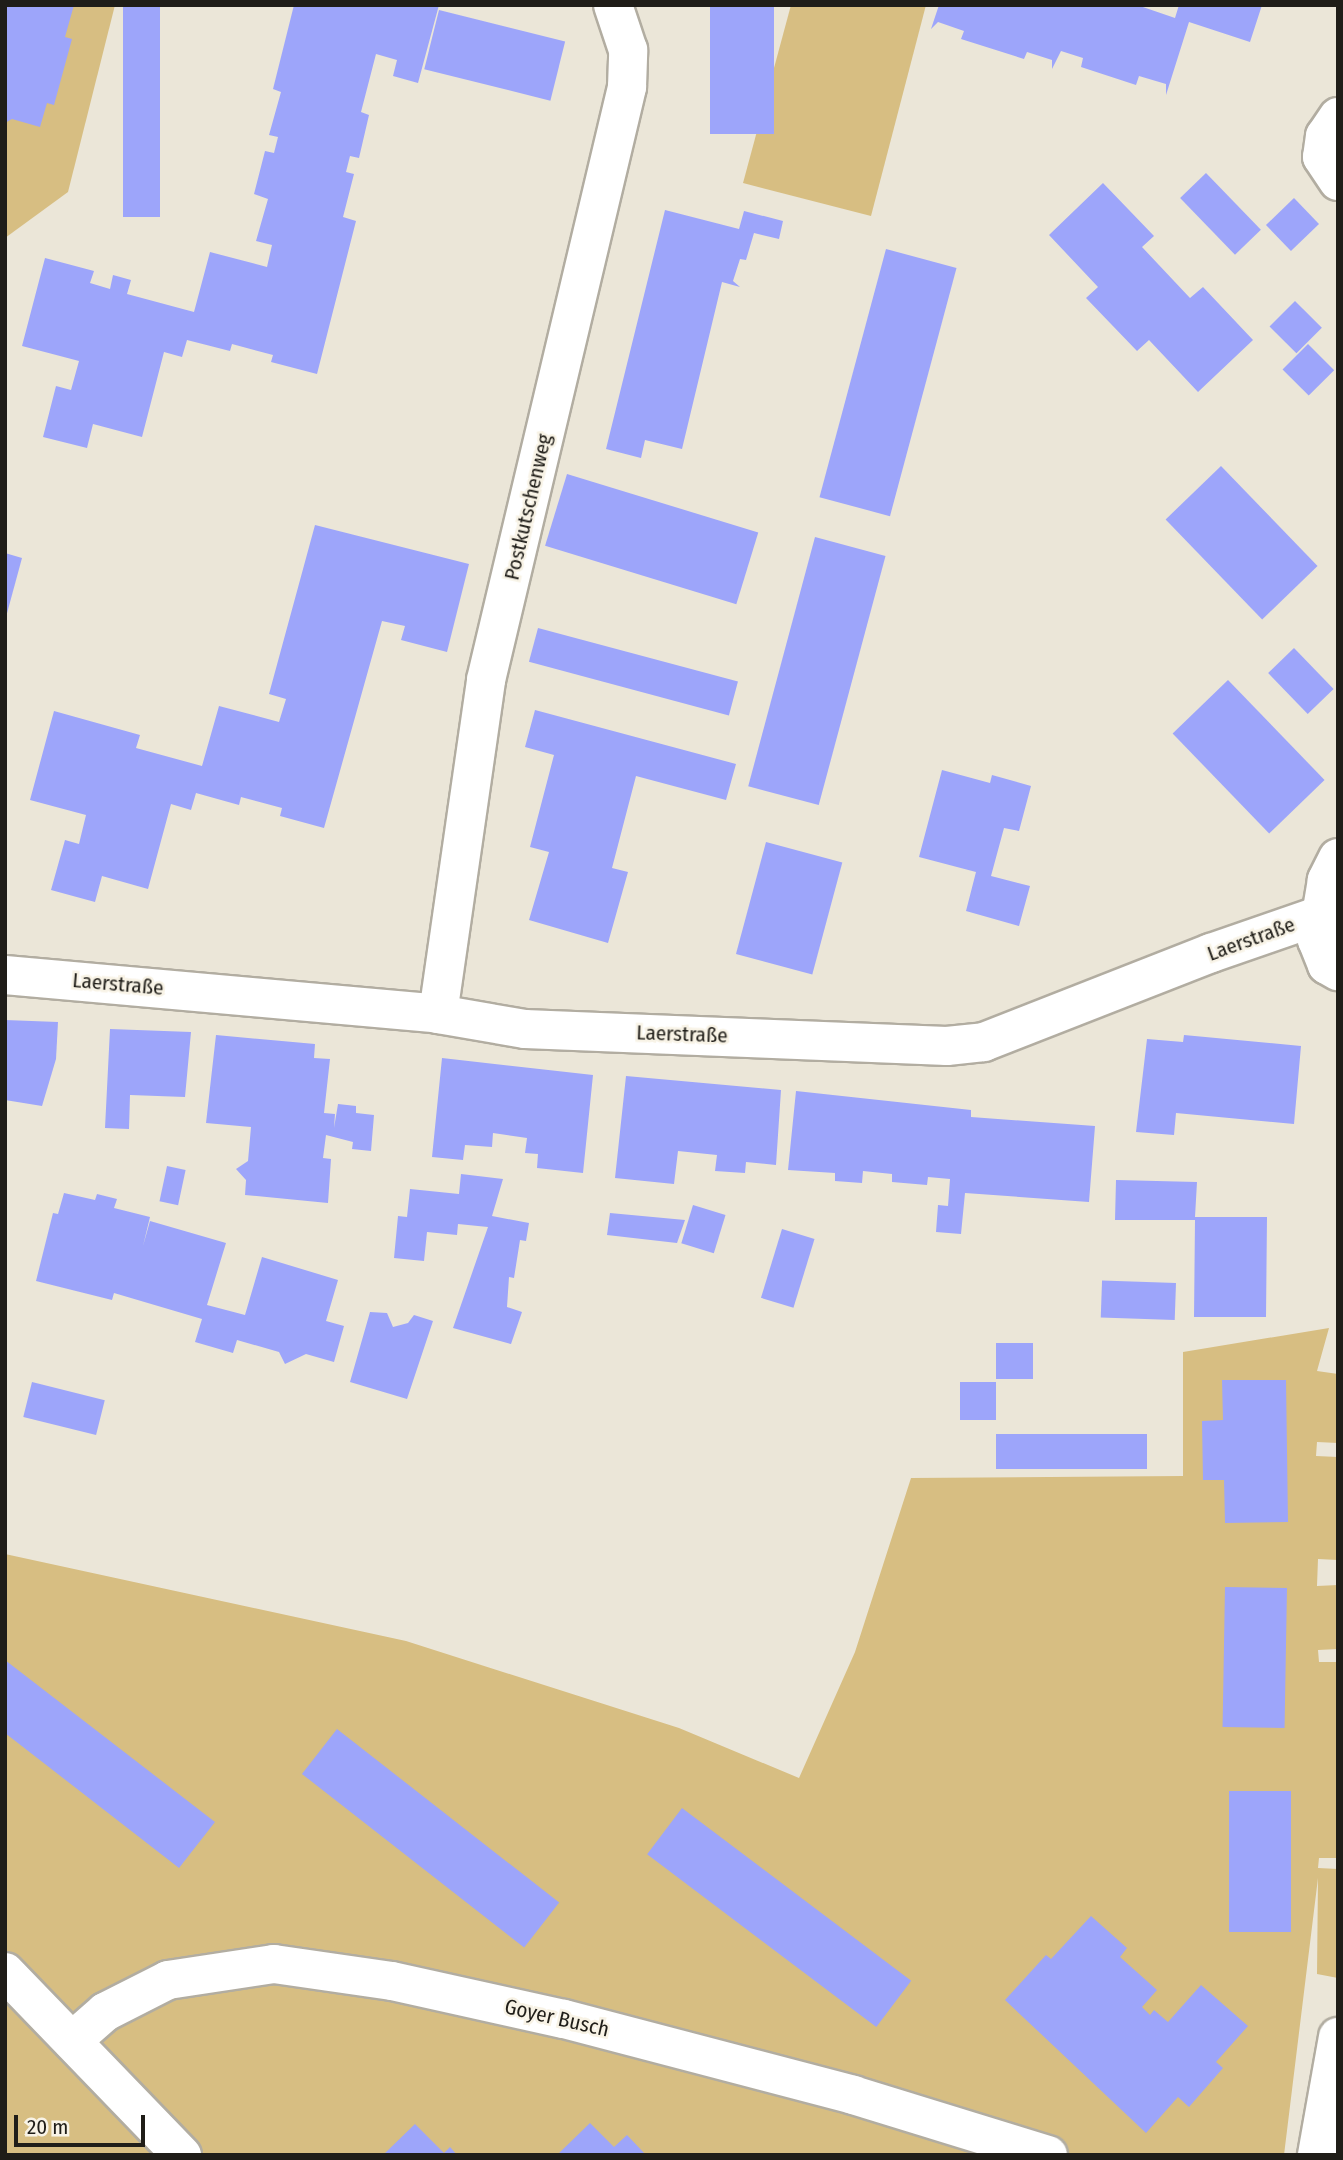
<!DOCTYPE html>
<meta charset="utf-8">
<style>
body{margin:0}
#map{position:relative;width:1343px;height:2160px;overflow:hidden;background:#ebe6d8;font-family:"Fira Sans Condensed",sans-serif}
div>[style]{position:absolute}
.green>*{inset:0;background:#d7be82}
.building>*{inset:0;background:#9da5fa;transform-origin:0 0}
.roads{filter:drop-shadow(2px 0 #b2ada1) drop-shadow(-2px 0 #b2ada1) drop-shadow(0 2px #b2ada1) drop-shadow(0 -2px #b2ada1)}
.minor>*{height:38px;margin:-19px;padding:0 19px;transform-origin:19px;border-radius:19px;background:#fff}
span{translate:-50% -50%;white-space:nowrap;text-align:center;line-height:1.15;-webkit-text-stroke:5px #f8f3e6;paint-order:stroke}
.street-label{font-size:21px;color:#1f1d18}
.frame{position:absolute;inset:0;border:7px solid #1f1d18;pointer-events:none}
.scale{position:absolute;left:14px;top:2115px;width:131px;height:32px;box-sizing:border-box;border:4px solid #1f1d18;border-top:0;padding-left:9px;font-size:21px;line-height:24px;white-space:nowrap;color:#1f1d18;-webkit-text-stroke:5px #f8f3e6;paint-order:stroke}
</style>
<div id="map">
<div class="green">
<div style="clip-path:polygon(5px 5px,115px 5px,68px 192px,5px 238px)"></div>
<div style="clip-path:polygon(791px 5px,926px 5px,871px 216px,743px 183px)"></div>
<div style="clip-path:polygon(1329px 1328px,1317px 1371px,1338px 1374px,1338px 1443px,1317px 1442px,1316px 1456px,1338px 1457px,1338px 1560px,1318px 1559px,1317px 1586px,1338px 1585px,1338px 1649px,1318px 1650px,1319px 1662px,1338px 1662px,1338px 1858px,1319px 1858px,1318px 1868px,1338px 1869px,1338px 1978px,1317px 1974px,1318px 1878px,1284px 2155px,5px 2155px,5px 1554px,406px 1641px,679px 1728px,799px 1778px,855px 1652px,911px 1478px,1183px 1476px,1183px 1352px)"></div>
</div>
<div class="building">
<div style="clip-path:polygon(5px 5px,74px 5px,65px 37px,72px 39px,54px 105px,47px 103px,40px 127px,12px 119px,5px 123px)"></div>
<div style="left:123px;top:5px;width:37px;height:212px"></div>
<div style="clip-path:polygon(294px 5px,439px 5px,418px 83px,393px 76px,397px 60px,376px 54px,361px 112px,369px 115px,359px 158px,350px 156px,346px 172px,354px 174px,343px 217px,356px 221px,317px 374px,271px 362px,273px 355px,232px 344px,230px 351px,187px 340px,182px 357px,164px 352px,142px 437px,93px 424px,87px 448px,43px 437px,56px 386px,71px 390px,79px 361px,22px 346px,45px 258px,94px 271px,90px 283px,110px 289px,113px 275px,131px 280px,127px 294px,194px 312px,210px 252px,267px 267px,272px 245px,256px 241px,268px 199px,254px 194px,265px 151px,274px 153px,278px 137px,269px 135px,281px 92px,273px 89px)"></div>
<div style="left:710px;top:5px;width:64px;height:129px"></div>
<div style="clip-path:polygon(939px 5px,1137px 5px,1175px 18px,1179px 5px,1262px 5px,1250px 42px,1189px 22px,1166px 95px,1166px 84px,1139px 76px,1136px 85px,1081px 67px,1083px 58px,1061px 51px,1052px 69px,1052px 60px,1027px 52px,1024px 59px,961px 39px,964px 31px,938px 22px,931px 29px)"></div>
<div style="left:439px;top:10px;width:130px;height:61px;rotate:14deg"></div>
<div style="left:1206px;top:173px;width:79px;height:36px;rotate:46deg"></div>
<div style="clip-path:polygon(1103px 183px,1154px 236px,1142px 247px,1190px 298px,1203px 287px,1253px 340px,1198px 392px,1149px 340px,1137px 351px,1111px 324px,1086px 298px,1098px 287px,1049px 235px)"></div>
<div style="left:1294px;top:198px;width:36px;height:39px;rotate:46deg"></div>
<div style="clip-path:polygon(665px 210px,739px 229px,744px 211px,783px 221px,779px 239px,754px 233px,746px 260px,740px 259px,733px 281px,740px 287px,722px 282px,682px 449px,645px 440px,641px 458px,606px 449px)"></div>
<div style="left:886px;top:249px;width:73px;height:257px;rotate:15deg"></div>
<div style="left:1295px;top:301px;width:38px;height:36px;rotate:45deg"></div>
<div style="left:1308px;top:344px;width:37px;height:36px;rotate:45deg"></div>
<div style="left:1221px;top:466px;width:139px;height:77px;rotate:46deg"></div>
<div style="left:567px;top:474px;width:200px;height:75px;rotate:17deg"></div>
<div style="clip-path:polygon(315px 525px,469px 564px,447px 652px,401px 640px,405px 626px,382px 621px,324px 828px,280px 816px,282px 808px,241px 797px,239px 805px,196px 793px,191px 810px,171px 804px,148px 889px,102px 876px,95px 902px,51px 890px,65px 840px,79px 844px,86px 815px,30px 800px,54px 711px,140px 735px,136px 748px,202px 766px,219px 706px,279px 722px,286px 699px,269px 694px)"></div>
<div style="left:815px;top:537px;width:73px;height:258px;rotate:15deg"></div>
<div style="clip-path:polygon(5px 553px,22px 558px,6px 617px,5px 616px)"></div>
<div style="left:538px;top:628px;width:207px;height:35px;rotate:15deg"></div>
<div style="left:1294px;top:648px;width:57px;height:36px;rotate:46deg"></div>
<div style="left:1228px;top:680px;width:139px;height:77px;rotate:46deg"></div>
<div style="clip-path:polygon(535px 710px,736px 764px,726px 800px,636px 776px,612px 868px,628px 872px,608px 943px,529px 920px,549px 852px,530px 847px,554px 755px,525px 747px)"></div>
<div style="clip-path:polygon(942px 770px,990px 783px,992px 775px,1031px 786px,1019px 831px,1004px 828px,991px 876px,1030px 886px,1019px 926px,966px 911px,976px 872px,919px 857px)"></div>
<div style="left:766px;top:842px;width:79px;height:116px;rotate:15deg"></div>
<div style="clip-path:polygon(5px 1020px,58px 1022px,56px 1059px,42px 1106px,5px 1100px)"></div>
<div style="clip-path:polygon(110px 1029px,191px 1032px,185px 1097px,130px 1095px,129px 1129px,105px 1128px)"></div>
<div style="clip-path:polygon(216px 1035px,315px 1044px,314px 1058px,330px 1059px,324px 1113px,335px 1114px,334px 1128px,338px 1104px,356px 1106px,356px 1113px,374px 1115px,371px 1151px,352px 1149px,353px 1142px,326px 1135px,323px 1158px,331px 1159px,328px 1203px,245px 1195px,246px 1180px,236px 1169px,248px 1161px,251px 1127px,206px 1123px)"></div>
<div style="clip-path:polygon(1184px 1035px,1301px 1046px,1294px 1124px,1176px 1113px,1174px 1135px,1136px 1132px,1147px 1039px,1183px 1042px)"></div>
<div style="clip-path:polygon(442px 1058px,593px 1075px,583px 1173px,537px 1168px,538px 1154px,525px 1153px,527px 1138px,493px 1133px,492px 1147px,465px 1145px,463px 1160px,432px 1157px)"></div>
<div style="clip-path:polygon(626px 1076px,781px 1090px,776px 1165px,746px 1162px,745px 1173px,715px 1171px,717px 1155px,678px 1151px,674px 1184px,615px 1178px)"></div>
<div style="clip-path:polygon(796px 1091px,971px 1110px,971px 1117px,1095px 1126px,1089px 1202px,965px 1193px,961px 1234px,936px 1232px,938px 1205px,948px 1206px,950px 1179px,928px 1177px,927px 1185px,892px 1182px,892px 1174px,863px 1171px,862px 1183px,835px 1181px,835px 1173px,788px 1170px)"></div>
<div style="left:167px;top:1166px;width:19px;height:36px;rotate:12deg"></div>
<div style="clip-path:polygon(461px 1174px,503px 1179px,492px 1216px,529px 1223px,526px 1241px,520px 1240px,514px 1278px,509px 1277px,507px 1307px,522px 1312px,511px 1344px,453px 1328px,488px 1227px,458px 1224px,457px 1235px,427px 1232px,424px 1261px,394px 1258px,398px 1216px,407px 1217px,410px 1189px,459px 1194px)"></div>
<div style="clip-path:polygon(1116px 1180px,1197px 1182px,1195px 1217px,1267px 1217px,1266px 1317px,1194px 1317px,1195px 1220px,1115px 1220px)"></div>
<div style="clip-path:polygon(64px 1193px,95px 1200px,97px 1194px,117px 1199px,114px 1208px,150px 1217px,143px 1246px,150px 1221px,226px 1243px,207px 1305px,245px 1315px,262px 1257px,338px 1280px,326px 1321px,344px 1326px,334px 1362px,306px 1354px,285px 1364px,279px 1352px,237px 1340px,233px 1353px,195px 1342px,202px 1319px,114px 1293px,112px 1300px,36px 1281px,53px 1213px,58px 1214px)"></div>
<div style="left:693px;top:1205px;width:34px;height:40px;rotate:17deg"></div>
<div style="clip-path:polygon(610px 1213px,685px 1220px,677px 1243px,607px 1235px)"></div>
<div style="left:782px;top:1229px;width:34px;height:72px;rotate:17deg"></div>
<div style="left:1176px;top:1283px;width:37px;height:74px;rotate:92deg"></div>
<div style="clip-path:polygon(370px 1312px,387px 1313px,393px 1327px,408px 1323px,414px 1315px,433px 1321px,407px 1399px,350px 1382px)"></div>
<div style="left:996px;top:1343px;width:37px;height:36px"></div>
<div style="clip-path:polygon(1222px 1380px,1286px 1380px,1288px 1522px,1225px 1523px,1224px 1480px,1203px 1480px,1202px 1421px,1223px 1420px)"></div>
<div style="left:32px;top:1382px;width:75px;height:36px;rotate:14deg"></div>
<div style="left:960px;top:1382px;width:36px;height:38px"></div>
<div style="left:1147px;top:1434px;width:35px;height:151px;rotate:90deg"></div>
<div style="left:1225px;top:1587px;width:62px;height:140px;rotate:1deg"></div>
<div style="clip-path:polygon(5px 1660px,215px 1822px,179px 1868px,5px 1733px)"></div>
<div style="left:337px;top:1729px;width:282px;height:57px;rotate:38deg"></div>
<div style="left:1229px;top:1791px;width:62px;height:141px"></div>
<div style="left:682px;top:1808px;width:287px;height:58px;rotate:37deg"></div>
<div style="clip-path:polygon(1091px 1916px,1127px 1948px,1120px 1957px,1157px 1990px,1142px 2007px,1150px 2015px,1154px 2010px,1168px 2022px,1201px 1985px,1248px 2026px,1216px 2062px,1223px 2068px,1189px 2107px,1178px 2097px,1146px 2133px,1005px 2000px,1046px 1955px,1051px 1959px)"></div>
<div style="clip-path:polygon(590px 2123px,614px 2147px,627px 2135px,646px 2155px,557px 2155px)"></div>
<div style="clip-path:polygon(415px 2124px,444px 2153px,450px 2147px,457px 2155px,383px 2155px)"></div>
</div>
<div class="roads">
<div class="minor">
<div style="left:1338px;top:117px;width:23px;rotate:124deg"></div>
<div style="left:1325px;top:136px;width:21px;rotate:98deg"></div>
<div style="left:1322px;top:157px;width:29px;rotate:56deg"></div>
<div style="left:1338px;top:858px;width:25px;rotate:117deg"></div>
<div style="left:1327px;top:880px;width:61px;rotate:99.5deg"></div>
<div style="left:1317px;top:940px;width:27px;rotate:68deg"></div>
<div style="left:1327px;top:965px;width:13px;rotate:29deg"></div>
<div style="left:5px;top:975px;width:435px;rotate:5.1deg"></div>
<div style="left:438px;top:1014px;width:88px;rotate:9.8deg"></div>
<div style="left:525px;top:1029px;width:422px;rotate:2.3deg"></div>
<div style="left:947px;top:1046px;width:37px;rotate:-6deg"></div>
<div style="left:984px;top:1042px;width:244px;rotate:-21.4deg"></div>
<div style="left:1211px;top:953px;width:134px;rotate:-19.1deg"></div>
<div style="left:438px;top:1014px;width:337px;rotate:-81.8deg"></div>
<div style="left:486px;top:680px;width:610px;rotate:-76.62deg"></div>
<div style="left:627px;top:87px;width:37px;rotate:-88deg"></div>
<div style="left:628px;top:50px;width:47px;rotate:-108.4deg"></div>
<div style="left:5px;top:1972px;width:255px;rotate:46deg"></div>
<div style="left:72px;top:2041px;width:44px;rotate:-41.3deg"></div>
<div style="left:105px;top:2012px;width:71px;rotate:-26.9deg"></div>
<div style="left:168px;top:1980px;width:107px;rotate:-8.6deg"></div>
<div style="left:274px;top:1964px;width:119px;rotate:8.2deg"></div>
<div style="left:392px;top:1981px;width:176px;rotate:12.5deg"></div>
<div style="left:564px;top:2019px;width:299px;rotate:14.7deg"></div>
<div style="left:853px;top:2095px;width:204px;rotate:17.1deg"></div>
<div style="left:1317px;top:2155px;width:120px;rotate:-79.9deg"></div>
</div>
</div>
<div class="street-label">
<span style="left:528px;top:507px;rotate:-77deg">Postkutschenweg</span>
<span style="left:1251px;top:939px;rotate:-20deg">Laerstraße</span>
<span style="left:118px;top:984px;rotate:5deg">Laerstraße</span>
<span style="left:682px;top:1034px;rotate:2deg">Laerstraße</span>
<span style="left:557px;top:2018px;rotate:13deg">Goyer Busch</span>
</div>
<div class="frame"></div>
<div class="scale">20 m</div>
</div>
